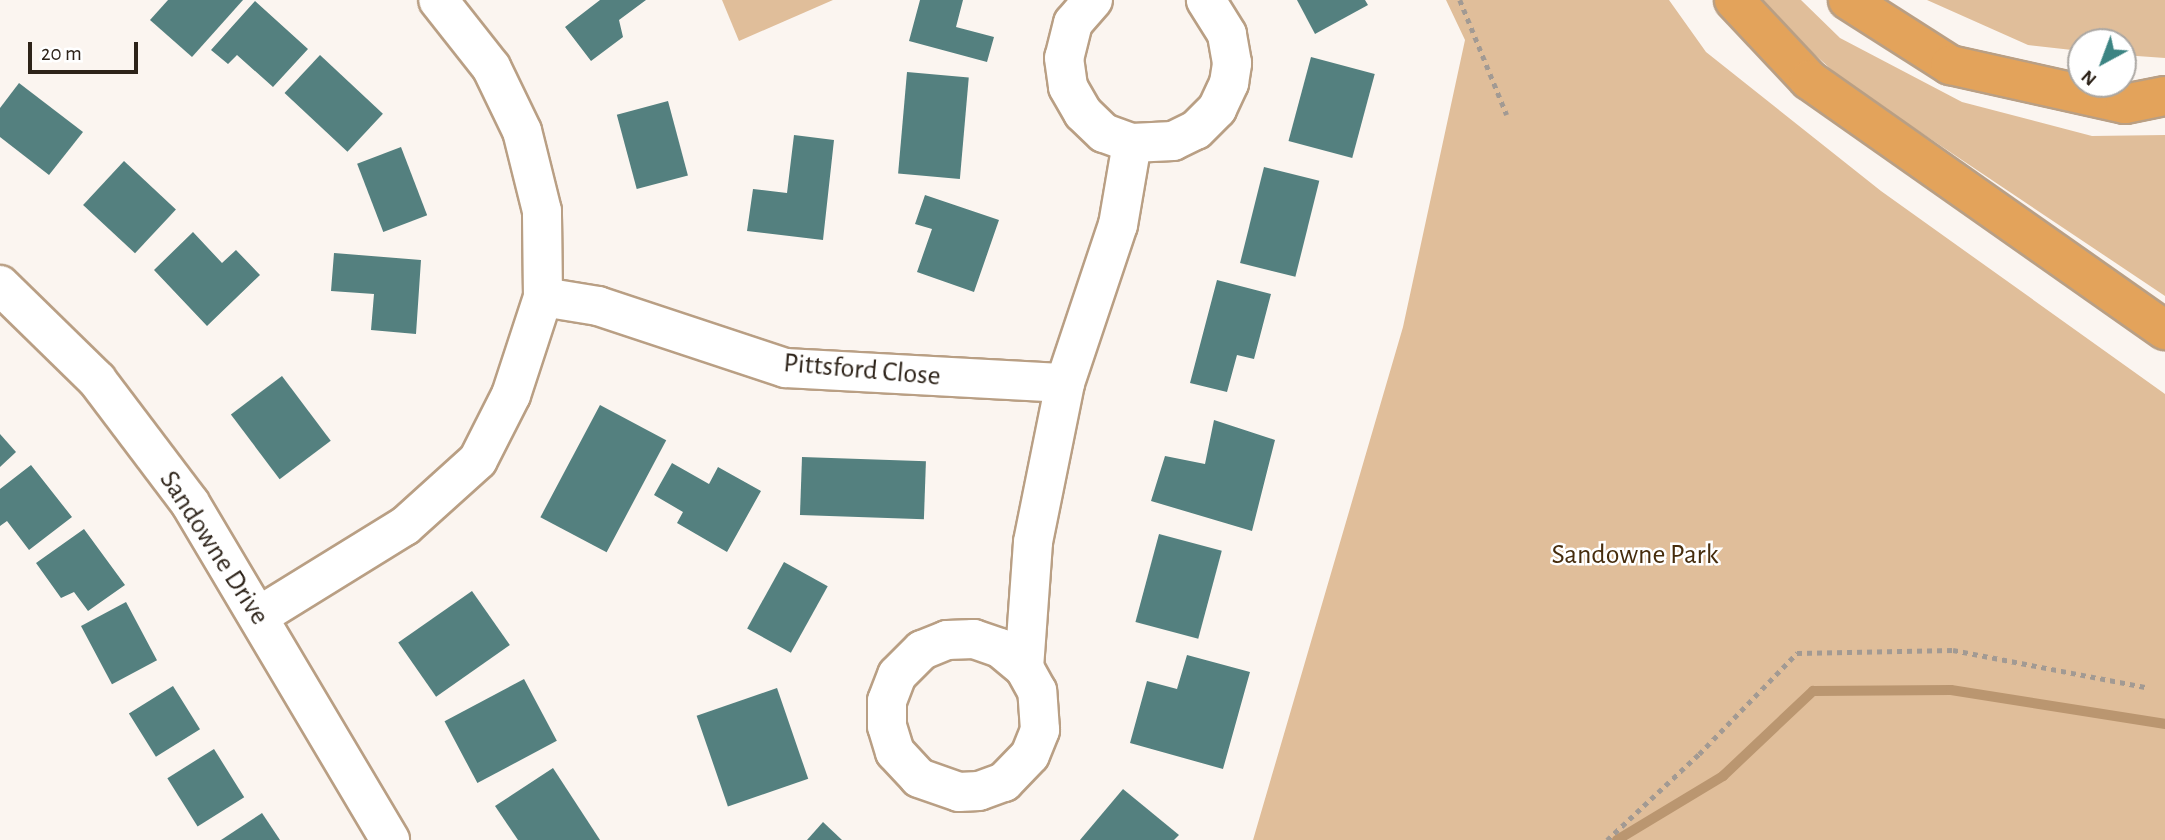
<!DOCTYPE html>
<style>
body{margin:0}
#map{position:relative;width:2165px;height:840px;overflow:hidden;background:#fbf5f0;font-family:"Alegreya Sans",sans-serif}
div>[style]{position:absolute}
.green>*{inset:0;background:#e0be9a}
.stream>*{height:10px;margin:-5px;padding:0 5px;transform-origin:5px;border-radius:5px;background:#ba9670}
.building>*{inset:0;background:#54807f;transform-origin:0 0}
.path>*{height:4.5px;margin-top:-2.25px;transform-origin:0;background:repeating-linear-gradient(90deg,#a29a93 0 5px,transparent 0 10px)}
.roads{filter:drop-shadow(2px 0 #b99f84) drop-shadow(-2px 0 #b99f84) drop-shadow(0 2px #b99f84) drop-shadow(0 -2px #b99f84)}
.minor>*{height:38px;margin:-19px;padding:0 19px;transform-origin:19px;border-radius:19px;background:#fff}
.motorway>*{height:38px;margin:-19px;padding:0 19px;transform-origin:19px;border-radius:19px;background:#e3a35b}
span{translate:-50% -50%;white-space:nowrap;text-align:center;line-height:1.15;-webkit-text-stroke:5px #fff;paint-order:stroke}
.street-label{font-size:28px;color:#2d2319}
.park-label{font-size:28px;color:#462c0c}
.north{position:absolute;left:2067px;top:28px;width:70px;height:70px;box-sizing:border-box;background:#fff;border:2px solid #aba7a3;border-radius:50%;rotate:221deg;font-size:19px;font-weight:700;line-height:28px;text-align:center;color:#2d2319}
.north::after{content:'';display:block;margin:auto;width:24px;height:32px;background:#3c8483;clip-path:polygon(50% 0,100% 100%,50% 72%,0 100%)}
.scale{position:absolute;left:28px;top:42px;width:110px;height:32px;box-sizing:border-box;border:4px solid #2d2319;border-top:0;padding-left:9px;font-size:21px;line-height:24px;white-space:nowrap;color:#2d2319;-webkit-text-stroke:5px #fff;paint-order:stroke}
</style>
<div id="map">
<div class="green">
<div style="clip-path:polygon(722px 0,833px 0,739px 41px)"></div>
<div style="clip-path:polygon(1446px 0,1669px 0,1706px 52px,1881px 191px,2165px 394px,2165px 840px,1253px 840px,1403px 327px,1465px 40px)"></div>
<div style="clip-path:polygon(1754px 0,1801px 0,1840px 38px,1962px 102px,2092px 136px,2165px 135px,2165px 296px,1844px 81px)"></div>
<div style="clip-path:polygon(1927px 0,2165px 0,2165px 58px,2123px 55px,2123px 42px,2081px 42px,2081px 51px,2028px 45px)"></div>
</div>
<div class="stream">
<div style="left:1617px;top:840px;width:124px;rotate:-31.1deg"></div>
<div style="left:1723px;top:776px;width:124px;rotate:-43.4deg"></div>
<div style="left:1813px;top:691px;width:138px;rotate:-0.4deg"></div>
<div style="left:1951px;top:690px;width:217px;rotate:9deg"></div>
</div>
<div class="building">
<div style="clip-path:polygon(168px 0,243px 0,192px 57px,150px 20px)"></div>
<div style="clip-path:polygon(600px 0,646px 0,619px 20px,623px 37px,591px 61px,565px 27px)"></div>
<div style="clip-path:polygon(920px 0,963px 0,956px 27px,994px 37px,987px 62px,909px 41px)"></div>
<div style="clip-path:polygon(1297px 0,1365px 0,1368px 5px,1315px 34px)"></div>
<div style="clip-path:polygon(255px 1px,308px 49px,273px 87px,237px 55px,228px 64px,211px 50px)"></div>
<div style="left:320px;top:55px;width:86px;height:52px;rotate:43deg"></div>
<div style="left:1311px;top:57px;width:66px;height:87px;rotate:15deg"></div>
<div style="left:907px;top:72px;width:62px;height:102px;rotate:5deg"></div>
<div style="clip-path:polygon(19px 83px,83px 132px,49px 175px,0 137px,0 108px)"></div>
<div style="left:668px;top:101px;width:77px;height:53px;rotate:75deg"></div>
<div style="clip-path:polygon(794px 135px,834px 140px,823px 240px,747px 231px,753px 189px,787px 193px)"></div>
<div style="left:401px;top:147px;width:73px;height:47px;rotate:69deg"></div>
<div style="left:124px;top:161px;width:71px;height:60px;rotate:43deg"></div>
<div style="left:1264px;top:167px;width:57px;height:99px;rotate:14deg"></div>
<div style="clip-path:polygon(925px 195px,999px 220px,974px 292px,917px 272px,932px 229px,915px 224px)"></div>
<div style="clip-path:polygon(193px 232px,222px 263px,236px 250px,260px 275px,207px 326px,154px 270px)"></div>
<div style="clip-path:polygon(334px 253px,421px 260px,416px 334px,371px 330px,374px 294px,331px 291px)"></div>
<div style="clip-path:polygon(1217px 280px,1271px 294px,1254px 359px,1237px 355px,1227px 392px,1190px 383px)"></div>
<div style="left:282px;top:376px;width:81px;height:64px;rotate:53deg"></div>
<div style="left:600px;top:405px;width:75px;height:127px;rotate:28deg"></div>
<div style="clip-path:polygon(1214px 420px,1275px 440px,1252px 531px,1151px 501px,1165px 456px,1205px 464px)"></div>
<div style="clip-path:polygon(0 434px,16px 452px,0 467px)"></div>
<div style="left:802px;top:457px;width:124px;height:58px;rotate:2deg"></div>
<div style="clip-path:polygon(672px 463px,709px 484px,718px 467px,761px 491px,727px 552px,677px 523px,683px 512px,654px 495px)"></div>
<div style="clip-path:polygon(31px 465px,72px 517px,29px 550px,7px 521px,0 526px,0 489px)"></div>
<div style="clip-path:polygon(84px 529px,125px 585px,88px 611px,74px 592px,61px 598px,36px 563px)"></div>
<div style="left:1159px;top:534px;width:65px;height:91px;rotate:15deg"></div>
<div style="left:784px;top:562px;width:50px;height:76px;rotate:29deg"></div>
<div style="left:472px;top:591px;width:66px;height:90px;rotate:55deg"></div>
<div style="left:126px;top:602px;width:66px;height:51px;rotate:62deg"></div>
<div style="clip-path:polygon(1187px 655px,1250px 672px,1223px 769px,1130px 743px,1147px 681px,1177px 689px)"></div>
<div style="left:524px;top:679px;width:70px;height:90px;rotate:62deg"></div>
<div style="left:173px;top:686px;width:51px;height:52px;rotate:58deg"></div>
<div style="left:777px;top:688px;width:96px;height:85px;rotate:71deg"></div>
<div style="left:214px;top:749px;width:57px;height:55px;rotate:58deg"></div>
<div style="clip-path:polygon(553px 768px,600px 840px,518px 840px,495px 806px)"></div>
<div style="clip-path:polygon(1123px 789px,1179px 835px,1174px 840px,1080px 840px)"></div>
<div style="clip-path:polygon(262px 813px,280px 840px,221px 840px)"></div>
<div style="clip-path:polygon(823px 822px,842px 840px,807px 840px)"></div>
</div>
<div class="path">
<div style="left:1460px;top:0;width:124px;rotate:67.8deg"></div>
<div style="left:1607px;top:840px;width:126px;rotate:-43.1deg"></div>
<div style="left:1699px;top:754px;width:141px;rotate:-45.9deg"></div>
<div style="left:1797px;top:653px;width:156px;rotate:-1.1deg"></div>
<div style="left:1953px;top:650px;width:197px;rotate:10.9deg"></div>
</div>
<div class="roads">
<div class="minor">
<div style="left:1093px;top:0;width:30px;rotate:131deg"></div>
<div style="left:1073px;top:23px;width:36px;rotate:104deg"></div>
<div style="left:1064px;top:58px;width:29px;rotate:82deg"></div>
<div style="left:1068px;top:87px;width:30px;rotate:60deg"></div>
<div style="left:1083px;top:113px;width:29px;rotate:44deg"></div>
<div style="left:1104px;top:133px;width:30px;rotate:20deg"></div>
<div style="left:1132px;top:143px;width:41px;rotate:-2.8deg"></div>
<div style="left:1173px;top:141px;width:25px;rotate:-26deg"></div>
<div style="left:1196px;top:130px;width:30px;rotate:-45deg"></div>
<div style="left:1217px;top:109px;width:29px;rotate:-65deg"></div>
<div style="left:1229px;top:83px;width:20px;rotate:-81deg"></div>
<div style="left:1232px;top:63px;width:29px;rotate:-100deg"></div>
<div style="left:1227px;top:34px;width:40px;rotate:-122deg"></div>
<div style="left:0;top:285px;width:136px;rotate:44.4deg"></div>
<div style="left:97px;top:380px;width:154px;rotate:52.9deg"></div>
<div style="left:190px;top:503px;width:392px;rotate:59.3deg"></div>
<div style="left:543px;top:297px;width:56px;rotate:9.3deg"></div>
<div style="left:598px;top:306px;width:198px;rotate:18.3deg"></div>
<div style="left:786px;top:368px;width:279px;rotate:3.1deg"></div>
<div style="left:259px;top:616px;width:172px;rotate:-31.7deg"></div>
<div style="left:405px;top:526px;width:98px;rotate:-42.1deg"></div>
<div style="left:478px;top:460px;width:73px;rotate:-63.1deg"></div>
<div style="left:511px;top:395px;width:103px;rotate:-71.9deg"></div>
<div style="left:543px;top:297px;width:86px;rotate:-90.7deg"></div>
<div style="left:542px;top:211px;width:82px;rotate:-104deg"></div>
<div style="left:522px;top:131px;width:71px;rotate:-115.8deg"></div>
<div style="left:491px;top:67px;width:85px;rotate:-128.3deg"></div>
<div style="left:1024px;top:668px;width:31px;rotate:-140deg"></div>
<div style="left:1000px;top:648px;width:28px;rotate:-161deg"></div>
<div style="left:974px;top:639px;width:27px;rotate:178deg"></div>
<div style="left:947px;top:640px;width:27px;rotate:158deg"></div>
<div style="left:922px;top:650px;width:35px;rotate:135deg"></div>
<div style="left:897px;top:675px;width:28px;rotate:111deg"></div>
<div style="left:887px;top:701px;width:25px;rotate:90deg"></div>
<div style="left:887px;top:726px;width:27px;rotate:73deg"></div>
<div style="left:895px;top:752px;width:35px;rotate:47deg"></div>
<div style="left:919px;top:778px;width:42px;rotate:19.3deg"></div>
<div style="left:959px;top:792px;width:20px;rotate:-3deg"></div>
<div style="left:979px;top:791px;width:27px;rotate:-20deg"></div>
<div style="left:1004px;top:782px;width:37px;rotate:-46deg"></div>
<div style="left:1030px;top:755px;width:27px;rotate:-68deg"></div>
<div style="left:1040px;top:730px;width:39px;rotate:-94deg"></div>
<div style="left:1037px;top:691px;width:26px;rotate:-119deg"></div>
<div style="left:1024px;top:668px;width:126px;rotate:-85.9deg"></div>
<div style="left:1033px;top:542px;width:162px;rotate:-78.6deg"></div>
<div style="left:1065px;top:383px;width:167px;rotate:-71.5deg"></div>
<div style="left:1118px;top:225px;width:83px;rotate:-80.3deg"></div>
</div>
<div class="motorway">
<div style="left:1734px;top:0;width:110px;rotate:46.8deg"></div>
<div style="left:1809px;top:80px;width:435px;rotate:35.1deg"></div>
<div style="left:1848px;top:0;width:121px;rotate:32.5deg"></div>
<div style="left:1950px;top:65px;width:179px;rotate:12.6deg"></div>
<div style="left:2125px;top:104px;width:41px;rotate:-11.3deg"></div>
</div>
</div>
<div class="street-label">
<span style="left:862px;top:370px;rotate:5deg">Pittsford Close</span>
<span style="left:214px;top:548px;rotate:57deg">Sandowne Drive</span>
</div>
<div class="park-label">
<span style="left:1635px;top:555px">Sandowne Park</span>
</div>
<div class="north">N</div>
<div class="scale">20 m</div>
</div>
